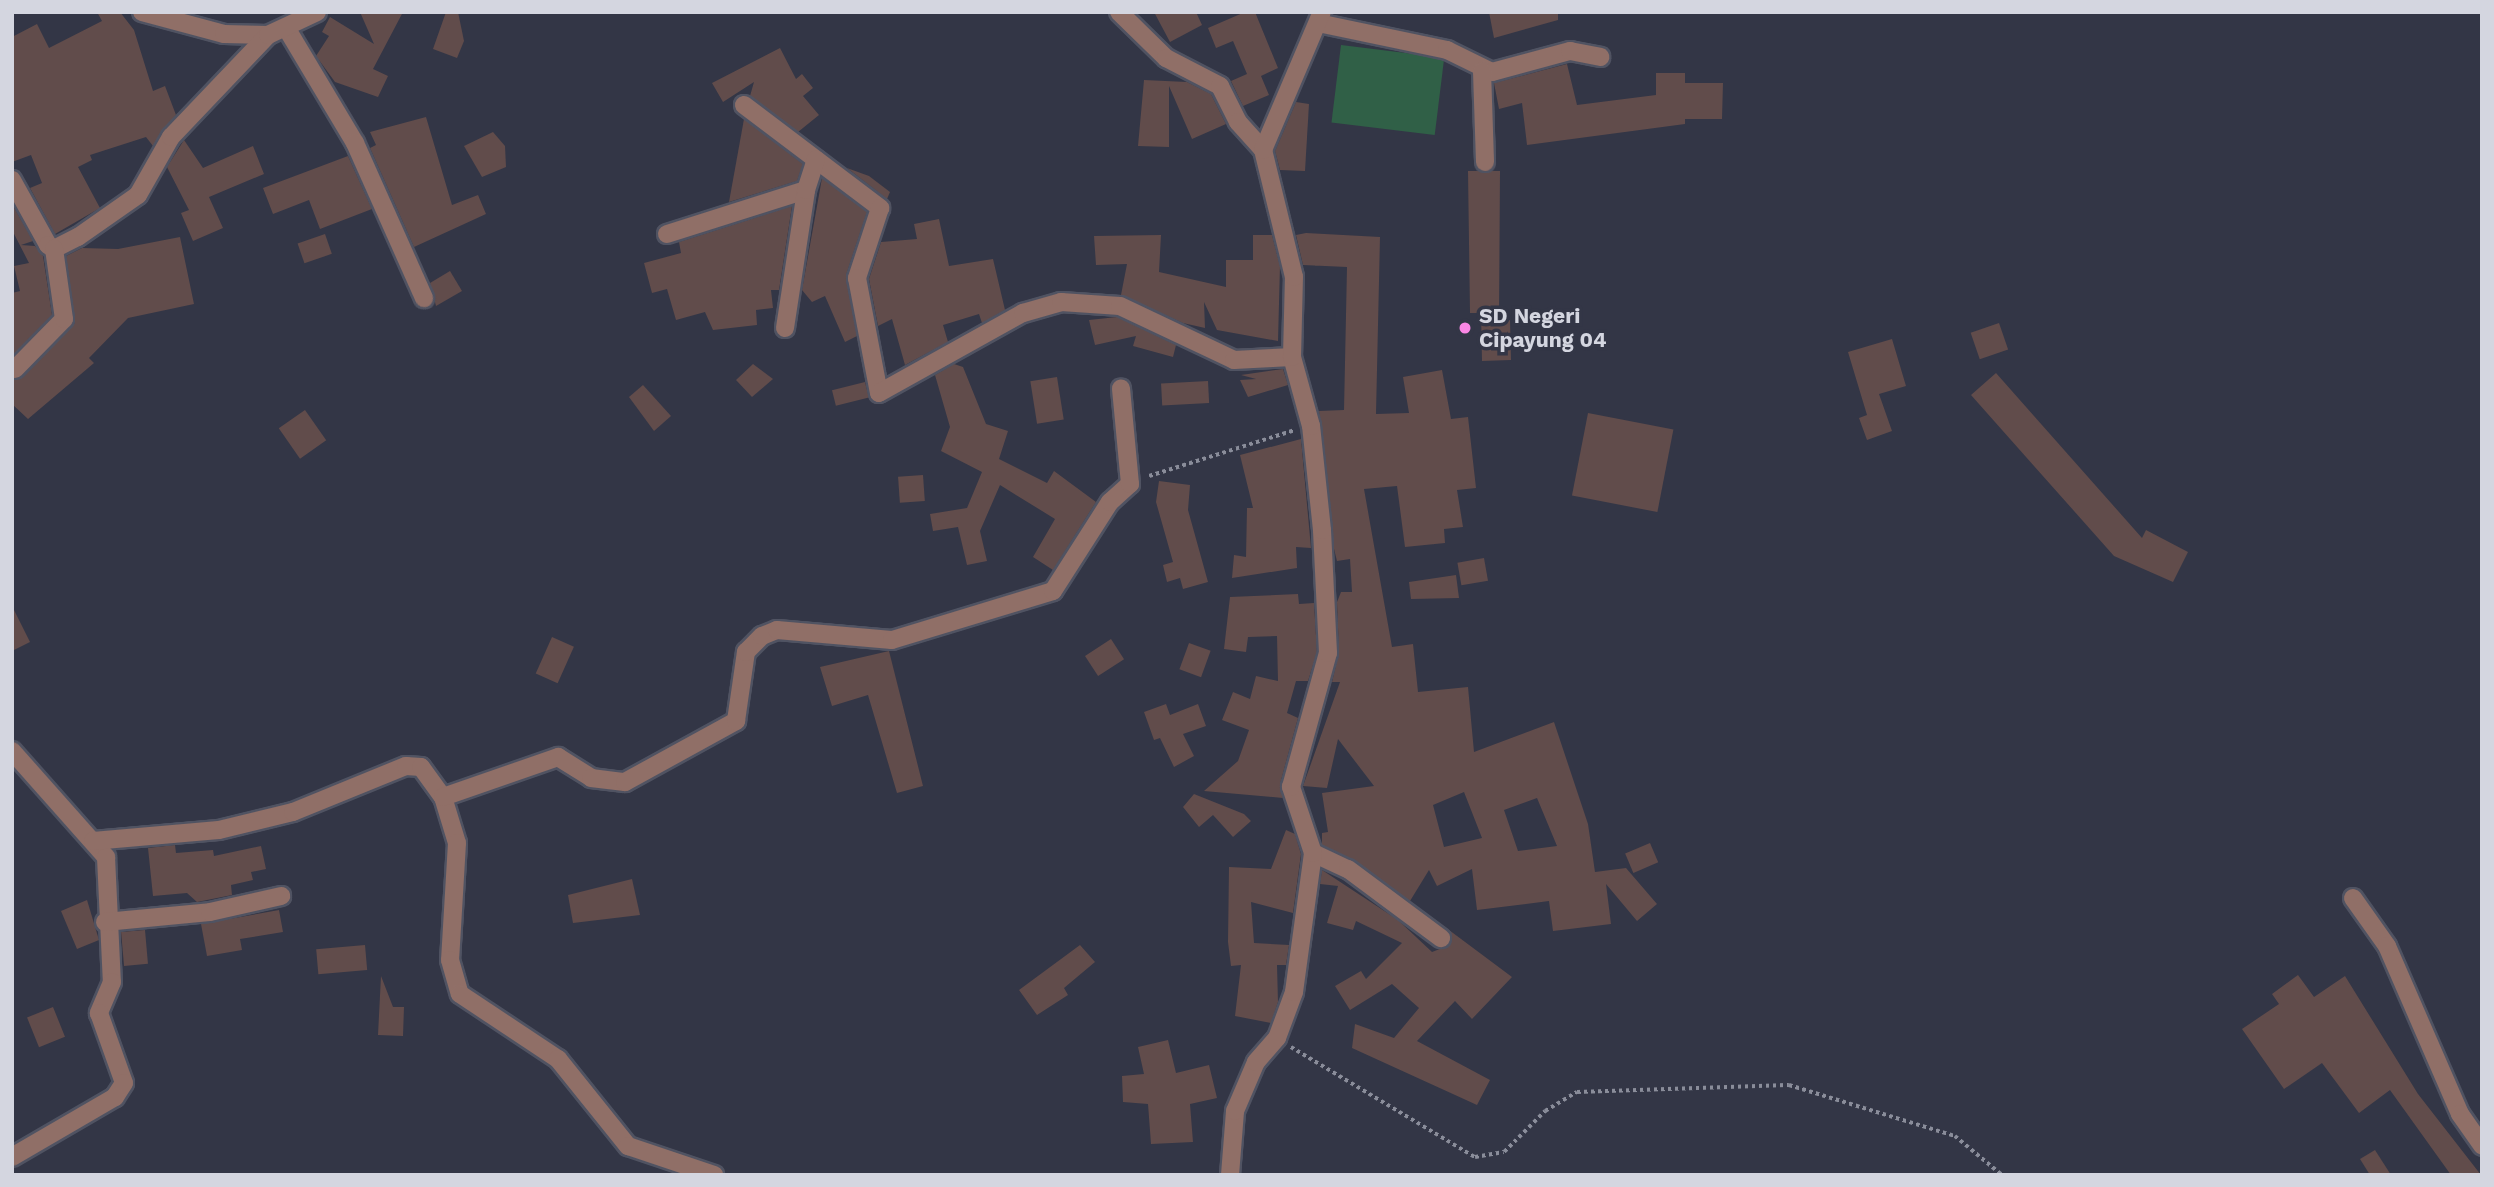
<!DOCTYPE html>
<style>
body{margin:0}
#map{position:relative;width:2494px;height:1187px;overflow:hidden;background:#333646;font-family:"Work Sans",sans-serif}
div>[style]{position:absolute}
.green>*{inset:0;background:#306047;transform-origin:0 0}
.building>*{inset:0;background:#614c4b;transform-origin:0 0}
.path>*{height:3.5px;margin-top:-1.75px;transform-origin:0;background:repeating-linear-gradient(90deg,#8a8d9a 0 3.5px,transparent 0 7px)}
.roads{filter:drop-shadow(2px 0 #505362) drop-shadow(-2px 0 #505362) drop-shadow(0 2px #505362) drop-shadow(0 -2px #505362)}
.minor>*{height:18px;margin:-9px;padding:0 9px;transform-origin:9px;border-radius:9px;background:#906f67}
.dots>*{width:19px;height:19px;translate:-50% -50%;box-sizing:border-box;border:4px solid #333646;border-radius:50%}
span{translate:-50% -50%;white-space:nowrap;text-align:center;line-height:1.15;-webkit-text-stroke:7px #333646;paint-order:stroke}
.poi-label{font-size:21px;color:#d4d6e0;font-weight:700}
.left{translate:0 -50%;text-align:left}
.frame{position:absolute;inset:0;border:14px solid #d4d6e0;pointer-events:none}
</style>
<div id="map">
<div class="green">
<div style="left:1341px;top:45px;width:104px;height:78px;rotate:7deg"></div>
</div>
<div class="building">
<div style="clip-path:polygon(97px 12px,120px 12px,134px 30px,153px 91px,165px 86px,176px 115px,153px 146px,146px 137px,90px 155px,92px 160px,78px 167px,100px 208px,55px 234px,30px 188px,42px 183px,31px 155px,12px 162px,12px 37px,37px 24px,49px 48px,102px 21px)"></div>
<div style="clip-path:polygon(360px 12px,403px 12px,373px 69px,388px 76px,378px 97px,335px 82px,316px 56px,329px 36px,322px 32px,330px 17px,374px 44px)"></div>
<div style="clip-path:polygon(446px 12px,458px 12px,464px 41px,457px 58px,433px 49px)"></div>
<div style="clip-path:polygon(1154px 12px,1196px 12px,1202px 25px,1170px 42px)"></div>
<div style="clip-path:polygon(1245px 12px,1255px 12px,1278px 68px,1261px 76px,1269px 95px,1243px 106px,1231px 81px,1247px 74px,1233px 41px,1216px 48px,1208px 28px)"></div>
<div style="clip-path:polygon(1489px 12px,1558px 12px,1558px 20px,1494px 38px)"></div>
<div style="clip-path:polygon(780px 48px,796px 79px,802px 74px,813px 88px,803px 96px,819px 115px,798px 132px,750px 96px,754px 82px,723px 102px,712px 83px)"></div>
<div style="clip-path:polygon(1567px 64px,1577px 105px,1656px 95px,1656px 73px,1685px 73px,1685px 83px,1723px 83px,1722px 119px,1685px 119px,1685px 124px,1527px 145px,1522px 103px,1499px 109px,1494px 83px)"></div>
<div style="clip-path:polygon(1144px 80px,1187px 82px,1211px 94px,1226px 124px,1192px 139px,1169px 86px,1169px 147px,1138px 146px)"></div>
<div style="clip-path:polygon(1296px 102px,1309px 104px,1305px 171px,1280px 170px,1275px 151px)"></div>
<div style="clip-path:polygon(426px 117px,452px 205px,478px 195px,486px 214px,414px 247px,370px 148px,376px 145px,370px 132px)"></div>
<div style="clip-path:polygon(744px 119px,803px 164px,797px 181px,729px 202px)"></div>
<div style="clip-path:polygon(493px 132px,505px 146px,506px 167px,482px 177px,464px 146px)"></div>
<div style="clip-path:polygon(184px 140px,203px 168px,253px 146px,264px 174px,209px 197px,223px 228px,193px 241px,181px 213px,189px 210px,167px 167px)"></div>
<div style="clip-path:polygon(348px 156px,372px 209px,320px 229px,309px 200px,273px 214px,263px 188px)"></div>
<div style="clip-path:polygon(847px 168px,869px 176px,890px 192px,887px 199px)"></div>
<div style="clip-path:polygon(1468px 171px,1500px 171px,1499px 320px,1510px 320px,1511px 360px,1482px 361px,1481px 313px,1470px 313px)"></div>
<div style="clip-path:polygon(822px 178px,867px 212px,846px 275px,857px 336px,845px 342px,825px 296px,812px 302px,802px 290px)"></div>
<div style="clip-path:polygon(12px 204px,33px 241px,21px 245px,35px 246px,43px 256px,52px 315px,12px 356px,12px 293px,20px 291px,14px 266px,29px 263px,12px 230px)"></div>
<div style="clip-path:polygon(792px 206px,779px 290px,771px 290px,773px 308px,756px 310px,757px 325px,713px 330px,705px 312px,676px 320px,667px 289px,652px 293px,644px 263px,681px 253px,679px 242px)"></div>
<div style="clip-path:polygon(939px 219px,949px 266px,993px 259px,1005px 310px,982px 323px,979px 314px,943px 325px,948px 342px,905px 365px,892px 319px,878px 326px,869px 279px,881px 242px,917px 239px,914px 224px)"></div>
<div style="clip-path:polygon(evenodd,1306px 233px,1380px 237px,1376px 414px,1409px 413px,1403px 377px,1442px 370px,1451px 419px,1468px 417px,1476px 488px,1457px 490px,1463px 527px,1444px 529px,1445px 543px,1405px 547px,1397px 486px,1364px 489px,1392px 647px,1413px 644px,1418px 692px,1468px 687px,1474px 752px,1554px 722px,1588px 824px,1595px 872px,1626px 868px,1657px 904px,1637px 921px,1606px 884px,1611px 924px,1553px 931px,1549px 901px,1477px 910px,1472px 869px,1437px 886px,1429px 870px,1410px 901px,1322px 845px,1322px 833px,1328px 832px,1322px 793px,1374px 786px,1338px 739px,1327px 788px,1303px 786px,1340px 682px,1332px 682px,1339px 653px,1337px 602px,1341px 592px,1352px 592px,1350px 559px,1337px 561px,1334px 549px,1319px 411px,1344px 410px,1347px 267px,1303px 265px,1296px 235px,1306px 233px,1464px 792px,1482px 838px,1444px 847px,1433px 805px,1464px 792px,1306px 233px,1537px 798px,1557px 846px,1518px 851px,1504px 810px,1537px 798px)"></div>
<div style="left:325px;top:234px;width:21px;height:29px;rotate:71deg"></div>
<div style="clip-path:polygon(1161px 235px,1159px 272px,1226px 287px,1226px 260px,1253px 260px,1253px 235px,1272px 235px,1280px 266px,1278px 341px,1217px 330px,1204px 302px,1205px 328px,1183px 323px,1121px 295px,1127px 264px,1096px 265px,1094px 236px)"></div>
<div style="clip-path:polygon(180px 237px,194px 304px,128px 318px,89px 358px,94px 363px,28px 419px,12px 404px,12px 380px,23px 377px,75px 323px,66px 256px,82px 248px,118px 249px)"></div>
<div style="clip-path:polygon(450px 271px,462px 291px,436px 306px,430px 283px)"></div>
<div style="clip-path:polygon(1117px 317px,1176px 345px,1173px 357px,1133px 346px,1136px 336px,1095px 345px,1089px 320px)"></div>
<div style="left:1999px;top:323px;width:28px;height:30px;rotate:71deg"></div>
<div style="clip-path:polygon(1892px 339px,1906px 386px,1879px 394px,1892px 431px,1867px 440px,1859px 418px,1867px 415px,1848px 352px)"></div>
<div style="clip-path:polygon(753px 364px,773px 379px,752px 397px,736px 380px)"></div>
<div style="clip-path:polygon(954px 364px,963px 367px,986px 424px,1008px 431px,999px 459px,1047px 483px,1054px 471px,1096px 502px,1053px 570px,1033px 557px,1055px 519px,1000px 485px,980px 531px,987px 561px,967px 565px,958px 527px,933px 531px,930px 514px,967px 508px,982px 472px,941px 451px,950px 427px,935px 375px)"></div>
<div style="clip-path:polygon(1283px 369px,1288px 385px,1248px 397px,1240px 380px,1256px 379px,1241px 375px)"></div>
<div style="clip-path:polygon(1996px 373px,2142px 538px,2146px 530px,2188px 552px,2173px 582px,2114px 556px,1971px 395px)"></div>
<div style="left:1057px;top:377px;width:43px;height:27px;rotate:81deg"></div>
<div style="left:1208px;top:381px;width:22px;height:47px;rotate:87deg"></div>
<div style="left:865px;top:382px;width:16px;height:34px;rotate:76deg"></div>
<div style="clip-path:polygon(643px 385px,671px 416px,654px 431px,629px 397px)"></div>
<div style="left:305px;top:410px;width:37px;height:32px;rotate:55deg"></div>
<div style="left:1588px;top:413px;width:87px;height:84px;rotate:11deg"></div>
<div style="clip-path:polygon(1301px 439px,1311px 548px,1296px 547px,1297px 568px,1232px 578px,1234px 555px,1246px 557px,1247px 508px,1253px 508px,1240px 455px)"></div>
<div style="left:923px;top:475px;width:26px;height:25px;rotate:86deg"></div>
<div style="clip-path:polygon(1159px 481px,1190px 485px,1188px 510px,1208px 582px,1183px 589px,1180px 578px,1167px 582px,1163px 565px,1173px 562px,1156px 502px)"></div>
<div style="left:1484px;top:558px;width:23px;height:27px;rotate:80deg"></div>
<div style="clip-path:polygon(1456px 575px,1459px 598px,1411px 599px,1409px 582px)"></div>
<div style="clip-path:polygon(1298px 594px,1299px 604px,1314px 603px,1317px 652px,1308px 681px,1296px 681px,1287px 713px,1298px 718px,1280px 784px,1283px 798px,1204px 791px,1238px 761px,1249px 730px,1222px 720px,1233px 692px,1250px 699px,1256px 676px,1278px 681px,1277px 636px,1248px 637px,1246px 652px,1224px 649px,1230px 597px)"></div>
<div style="clip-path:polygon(12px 606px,30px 642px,12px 651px)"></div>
<div style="left:552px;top:637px;width:24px;height:40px;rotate:24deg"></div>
<div style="left:1111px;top:639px;width:24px;height:31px;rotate:57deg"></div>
<div style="left:1189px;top:643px;width:23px;height:28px;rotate:20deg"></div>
<div style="clip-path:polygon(889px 651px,923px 786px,897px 793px,868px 695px,832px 706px,820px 667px)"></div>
<div style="clip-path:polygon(1166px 704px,1170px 715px,1198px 704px,1206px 726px,1183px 734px,1194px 756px,1174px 767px,1160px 738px,1154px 740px,1144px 712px)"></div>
<div style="clip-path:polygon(1194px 794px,1244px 814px,1251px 821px,1233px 837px,1213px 815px,1199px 827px,1183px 807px)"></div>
<div style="clip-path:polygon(1286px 830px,1295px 834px,1301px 854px,1293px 913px,1251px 902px,1254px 943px,1289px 945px,1286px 965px,1277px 965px,1278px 1002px,1271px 1023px,1235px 1016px,1241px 965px,1231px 966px,1228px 942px,1229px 867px,1271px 869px)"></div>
<div style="left:1650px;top:843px;width:21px;height:27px;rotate:67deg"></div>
<div style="clip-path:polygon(175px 845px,176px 853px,213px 850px,214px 856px,261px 846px,266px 869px,251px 872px,253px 880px,231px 885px,232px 895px,197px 902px,187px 893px,153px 896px,148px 848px)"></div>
<div style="clip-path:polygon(1322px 870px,1398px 920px,1432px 952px,1450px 945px,1449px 930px,1512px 977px,1472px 1019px,1455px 1001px,1417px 1041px,1490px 1080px,1477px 1105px,1352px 1048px,1355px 1024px,1394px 1038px,1419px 1008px,1392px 984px,1350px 1010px,1335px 986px,1361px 971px,1366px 979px,1402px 943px,1356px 921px,1353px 930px,1327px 923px,1338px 886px,1320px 884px)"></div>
<div style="clip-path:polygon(632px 879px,640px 915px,573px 923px,568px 895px)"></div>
<div style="clip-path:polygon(87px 900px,99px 940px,77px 949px,61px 911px)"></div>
<div style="clip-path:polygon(279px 910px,283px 932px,240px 939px,242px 950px,207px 956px,201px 924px)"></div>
<div style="left:145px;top:930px;width:34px;height:24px;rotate:85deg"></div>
<div style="left:365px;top:945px;width:25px;height:49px;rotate:85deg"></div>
<div style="clip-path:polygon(1080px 945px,1095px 962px,1064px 988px,1068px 995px,1037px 1015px,1019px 990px)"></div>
<div style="clip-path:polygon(2298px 975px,2314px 997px,2345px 976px,2418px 1094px,2481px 1175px,2451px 1175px,2390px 1090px,2359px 1113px,2322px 1063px,2284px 1089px,2242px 1029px,2279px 1004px,2272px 994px)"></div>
<div style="clip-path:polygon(381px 976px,393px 1007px,404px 1007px,403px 1036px,378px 1035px)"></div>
<div style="left:53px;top:1007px;width:32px;height:28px;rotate:68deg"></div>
<div style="clip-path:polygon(1168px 1040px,1176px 1073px,1209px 1065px,1217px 1098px,1190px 1104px,1193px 1142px,1151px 1144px,1148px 1104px,1123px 1102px,1122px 1076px,1144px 1074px,1138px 1047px)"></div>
<div style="clip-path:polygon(2375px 1150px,2391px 1175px,2370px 1175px,2360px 1159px)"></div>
</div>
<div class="path">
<div style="left:1149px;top:476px;width:153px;rotate:-17.5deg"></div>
<div style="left:1291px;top:1047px;width:214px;rotate:30.9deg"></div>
<div style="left:1475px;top:1157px;width:29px;rotate:-10deg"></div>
<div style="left:1504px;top:1152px;width:58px;rotate:-45deg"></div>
<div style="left:1545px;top:1111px;width:37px;rotate:-31deg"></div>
<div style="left:1577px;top:1092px;width:212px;rotate:-1.9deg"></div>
<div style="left:1789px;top:1085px;width:174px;rotate:17.1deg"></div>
<div style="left:1955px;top:1136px;width:61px;rotate:39.7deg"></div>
</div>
<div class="roads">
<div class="minor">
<div style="left:142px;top:12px;width:85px;rotate:15deg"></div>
<div style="left:224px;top:34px;width:44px;rotate:1.3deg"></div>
<div style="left:1119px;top:12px;width:66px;rotate:44.4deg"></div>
<div style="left:1166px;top:58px;width:61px;rotate:27.4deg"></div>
<div style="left:1220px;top:86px;width:40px;rotate:63.4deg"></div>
<div style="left:1238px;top:122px;width:38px;rotate:48deg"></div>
<div style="left:1318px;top:23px;width:132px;rotate:11.8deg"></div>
<div style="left:1447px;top:50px;width:50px;rotate:26.1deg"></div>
<div style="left:1492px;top:72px;width:81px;rotate:-15.1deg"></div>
<div style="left:1570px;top:51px;width:31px;rotate:11deg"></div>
<div style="left:287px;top:29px;width:133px;rotate:59.2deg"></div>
<div style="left:355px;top:143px;width:170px;rotate:66deg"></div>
<div style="left:1482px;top:71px;width:91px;rotate:88.1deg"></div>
<div style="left:744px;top:105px;width:171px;rotate:37.1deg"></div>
<div style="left:880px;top:208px;width:74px;rotate:108.2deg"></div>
<div style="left:857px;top:278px;width:117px;rotate:79.2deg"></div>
<div style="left:879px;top:393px;width:165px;rotate:-29.1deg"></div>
<div style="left:1023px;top:313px;width:40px;rotate:-16deg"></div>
<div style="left:1061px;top:302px;width:59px;rotate:3.9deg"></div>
<div style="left:1120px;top:306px;width:126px;rotate:25.3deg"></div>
<div style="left:1234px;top:360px;width:58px;rotate:-3deg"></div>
<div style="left:12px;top:180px;width:74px;rotate:61deg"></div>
<div style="left:48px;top:245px;width:7px;rotate:34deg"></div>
<div style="left:54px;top:249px;width:27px;rotate:-27deg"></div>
<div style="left:78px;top:237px;width:73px;rotate:-35deg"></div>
<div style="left:138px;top:195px;width:67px;rotate:-60.4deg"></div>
<div style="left:171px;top:137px;width:141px;rotate:-46.4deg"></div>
<div style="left:268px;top:35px;width:54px;rotate:-25.1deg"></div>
<div style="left:667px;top:234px;width:146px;rotate:-17.6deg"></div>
<div style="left:785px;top:328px;width:140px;rotate:-81.3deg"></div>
<div style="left:806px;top:190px;width:32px;rotate:-72deg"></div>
<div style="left:15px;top:369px;width:70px;rotate:-45.6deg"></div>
<div style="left:64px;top:319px;width:71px;rotate:-98.1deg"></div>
<div style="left:12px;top:751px;width:142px;rotate:48.4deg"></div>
<div style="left:106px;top:857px;width:125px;rotate:87.3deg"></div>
<div style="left:112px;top:982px;width:34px;rotate:113deg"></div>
<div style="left:99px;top:1013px;width:74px;rotate:70.3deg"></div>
<div style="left:124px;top:1083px;width:17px;rotate:123deg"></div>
<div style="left:115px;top:1097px;width:119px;rotate:149.8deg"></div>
<div style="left:443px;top:797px;width:48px;rotate:73.1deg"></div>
<div style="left:457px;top:843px;width:117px;rotate:93.4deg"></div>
<div style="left:450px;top:960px;width:35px;rotate:74deg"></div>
<div style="left:460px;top:994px;width:118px;rotate:33.6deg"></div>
<div style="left:558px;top:1059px;width:112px;rotate:51.2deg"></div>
<div style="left:628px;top:1146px;width:91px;rotate:18.6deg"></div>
<div style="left:93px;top:841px;width:126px;rotate:-5deg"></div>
<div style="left:219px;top:830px;width:76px;rotate:-13.7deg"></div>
<div style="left:293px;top:812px;width:122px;rotate:-22.2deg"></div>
<div style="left:406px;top:766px;width:15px;rotate:4deg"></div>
<div style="left:421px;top:767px;width:37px;rotate:54deg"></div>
<div style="left:443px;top:797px;width:122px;rotate:-19.2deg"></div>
<div style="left:558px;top:757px;width:39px;rotate:32deg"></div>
<div style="left:591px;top:778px;width:34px;rotate:7deg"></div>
<div style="left:625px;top:782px;width:127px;rotate:-28.8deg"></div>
<div style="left:736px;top:721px;width:70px;rotate:-81.8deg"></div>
<div style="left:746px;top:652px;width:23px;rotate:-45deg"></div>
<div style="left:762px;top:636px;width:16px;rotate:-22deg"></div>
<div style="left:777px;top:630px;width:115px;rotate:5deg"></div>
<div style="left:892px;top:640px;width:168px;rotate:-16.9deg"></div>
<div style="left:1053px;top:591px;width:106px;rotate:-57.4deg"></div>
<div style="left:1110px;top:502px;width:27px;rotate:-42deg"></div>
<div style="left:1130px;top:484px;width:96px;rotate:-95.4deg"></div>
<div style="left:1313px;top:853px;width:38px;rotate:25deg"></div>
<div style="left:1348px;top:869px;width:116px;rotate:36.6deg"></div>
<div style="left:2353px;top:898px;width:59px;rotate:54.7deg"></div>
<div style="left:2387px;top:946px;width:183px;rotate:66.5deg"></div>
<div style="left:2460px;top:1114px;width:39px;rotate:55deg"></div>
<div style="left:105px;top:922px;width:105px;rotate:-5.4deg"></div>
<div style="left:210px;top:912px;width:73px;rotate:-12.7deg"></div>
<div style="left:1230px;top:1175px;width:64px;rotate:-85.5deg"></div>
<div style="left:1235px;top:1111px;width:53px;rotate:-66.8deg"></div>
<div style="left:1256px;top:1062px;width:32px;rotate:-49deg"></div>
<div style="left:1277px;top:1038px;width:49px;rotate:-69.7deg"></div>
<div style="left:1294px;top:992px;width:140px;rotate:-82.2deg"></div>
<div style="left:1313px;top:853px;width:70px;rotate:-108.4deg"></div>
<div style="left:1291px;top:787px;width:139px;rotate:-74.6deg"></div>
<div style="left:1328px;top:653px;width:123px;rotate:-92.8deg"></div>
<div style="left:1322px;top:530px;width:105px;rotate:-96deg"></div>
<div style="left:1311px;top:426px;width:72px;rotate:-105.4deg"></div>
<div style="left:1292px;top:357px;width:80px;rotate:-88.6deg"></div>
<div style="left:1294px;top:277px;width:131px;rotate:-103.7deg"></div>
<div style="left:1263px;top:150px;width:150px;rotate:-66.9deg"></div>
</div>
</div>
<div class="dots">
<div style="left:1465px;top:328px;background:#fb87e5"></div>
</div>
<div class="poi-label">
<span class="left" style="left:1479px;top:328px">SD Negeri<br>Cipayung 04</span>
</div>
<div class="frame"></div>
</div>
